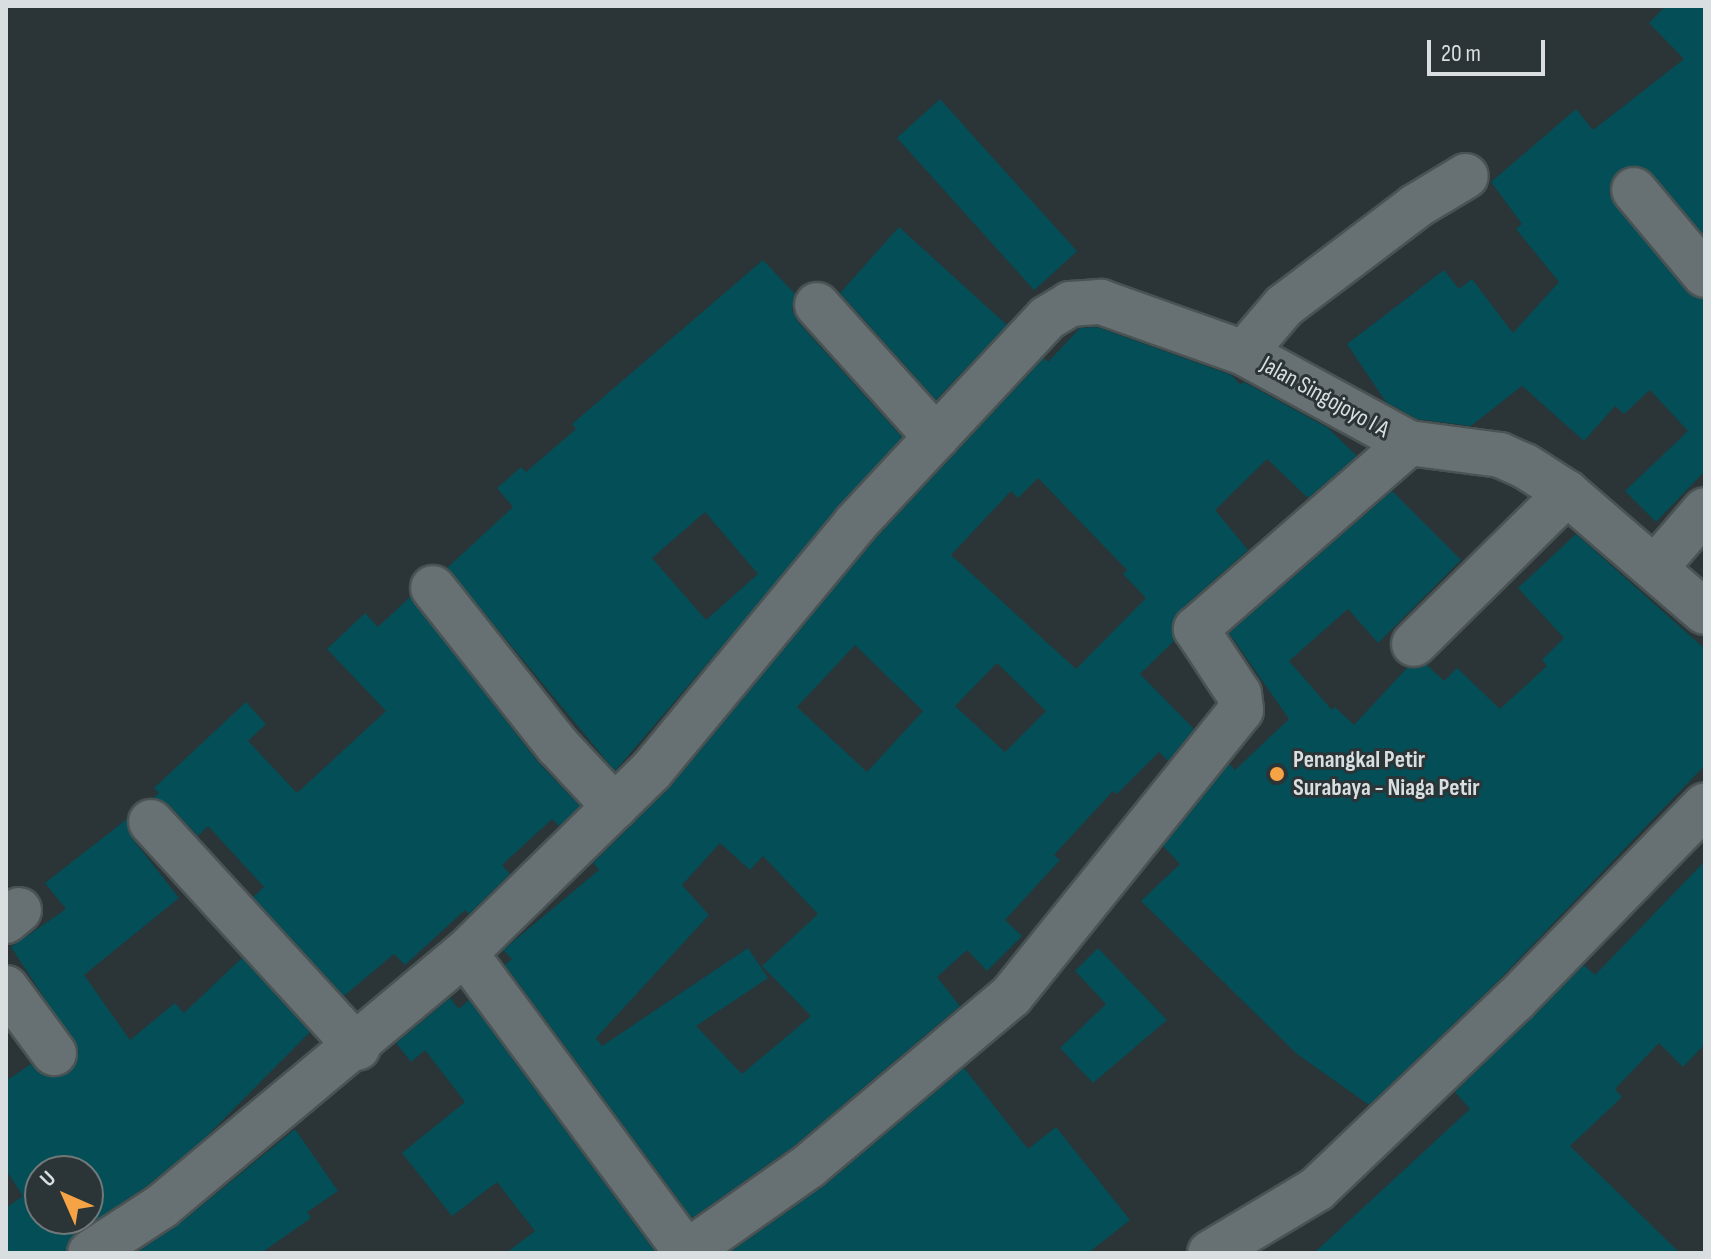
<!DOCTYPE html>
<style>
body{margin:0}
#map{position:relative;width:1711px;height:1259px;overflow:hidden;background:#2b3436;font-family:"Sofia Sans Condensed",sans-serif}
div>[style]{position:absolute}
.building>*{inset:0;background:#034e57;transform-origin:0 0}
.roads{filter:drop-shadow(2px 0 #4a5354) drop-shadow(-2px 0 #4a5354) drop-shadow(0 2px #4a5354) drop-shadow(0 -2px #4a5354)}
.minor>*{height:44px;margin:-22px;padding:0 22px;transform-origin:22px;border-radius:22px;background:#677173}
.dots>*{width:22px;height:22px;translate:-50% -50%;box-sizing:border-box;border:4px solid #2b3436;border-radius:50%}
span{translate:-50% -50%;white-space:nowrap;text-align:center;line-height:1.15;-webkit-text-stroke:6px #2b3436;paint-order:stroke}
.street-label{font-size:24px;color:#d9dfe0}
.poi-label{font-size:24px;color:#d9dfe0;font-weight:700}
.left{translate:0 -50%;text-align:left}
.frame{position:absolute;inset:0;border:8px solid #d9dfe0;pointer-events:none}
.north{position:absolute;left:24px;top:1155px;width:80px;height:80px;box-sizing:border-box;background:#2b3436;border:2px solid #71787a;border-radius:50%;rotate:315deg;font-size:22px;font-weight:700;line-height:32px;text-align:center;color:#d9dfe0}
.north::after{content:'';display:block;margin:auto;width:28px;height:36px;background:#f5a345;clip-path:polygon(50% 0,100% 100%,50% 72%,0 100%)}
.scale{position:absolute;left:1427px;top:40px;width:118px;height:36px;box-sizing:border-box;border:4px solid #d9dfe0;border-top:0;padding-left:10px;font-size:24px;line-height:28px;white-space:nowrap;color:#d9dfe0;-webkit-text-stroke:6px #2b3436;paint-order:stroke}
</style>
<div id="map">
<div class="building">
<div style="clip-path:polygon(1666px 6px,1705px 6px,1705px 236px,1643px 167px,1619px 170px,1609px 194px,1686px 291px,1705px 299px,1705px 471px,1656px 522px,1625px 491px,1688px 431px,1650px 390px,1624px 414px,1615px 406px,1584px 441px,1522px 386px,1471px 426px,1417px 419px,1386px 402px,1347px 344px,1444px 270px,1459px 289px,1472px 279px,1513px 333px,1559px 282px,1516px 229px,1522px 224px,1491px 182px,1576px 109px,1593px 130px,1684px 59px,1649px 23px)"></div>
<div style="left:940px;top:99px;width:205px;height:58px;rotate:48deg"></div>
<div style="clip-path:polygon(899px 227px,1007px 325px,936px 400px,840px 293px)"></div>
<div style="clip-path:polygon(evenodd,763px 260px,795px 294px,792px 309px,798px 322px,902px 437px,615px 771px,447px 568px,513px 507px,497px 488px,521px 467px,526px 472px,576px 429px,572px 424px,763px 260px,705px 512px,758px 574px,706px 620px,652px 558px,705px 512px)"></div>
<div style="clip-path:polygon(evenodd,1097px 327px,1231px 375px,1241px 385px,1244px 382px,1328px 428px,1357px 456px,1308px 498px,1267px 459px,1215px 510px,1248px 550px,1179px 611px,1173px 621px,1174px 641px,1140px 674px,1194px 729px,1168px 761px,1159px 752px,1117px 794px,1113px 791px,1054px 855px,1060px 860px,1005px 920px,1022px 936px,987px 971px,967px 950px,937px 977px,960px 1006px,794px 1146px,692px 1218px,505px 965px,512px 959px,503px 950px,599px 870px,593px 863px,670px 787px,874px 540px,1044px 358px,1048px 362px,1080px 328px,1097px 327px,1038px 478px,1127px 570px,1123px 574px,1146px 598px,1076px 669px,951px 555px,1011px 491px,1018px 498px,1038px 478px,1097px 327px,855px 645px,923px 711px,867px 772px,797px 707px,855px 645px,1097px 327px,997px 663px,1046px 711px,1005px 752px,955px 706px,997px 663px,1097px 327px,720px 843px,750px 870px,763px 856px,818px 914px,762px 966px,811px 1016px,742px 1074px,696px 1026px,768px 978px,748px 948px,602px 1046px,596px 1038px,709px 915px,682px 885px,720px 843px)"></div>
<div style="clip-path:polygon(1392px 491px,1461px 560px,1378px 643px,1348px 609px,1289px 661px,1332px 710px,1335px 707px,1354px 725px,1407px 668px,1427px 665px,1444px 681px,1457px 668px,1500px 709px,1547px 666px,1542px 660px,1564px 638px,1518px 588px,1576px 534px,1705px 649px,1705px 765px,1497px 982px,1369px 1105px,1297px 1054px,1141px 901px,1180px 864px,1163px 846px,1229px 764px,1235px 770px,1289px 719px,1229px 633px)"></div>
<div style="clip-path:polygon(410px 597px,538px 762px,580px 806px,559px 826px,552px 819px,502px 865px,510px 874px,469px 914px,465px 910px,405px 965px,394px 954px,344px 996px,253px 897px,264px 887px,208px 826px,198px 836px,169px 805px,153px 798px,159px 793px,154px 788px,246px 702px,266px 724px,248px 741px,297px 793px,386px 711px,327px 649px,365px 613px,378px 627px)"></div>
<div style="clip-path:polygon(evenodd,127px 819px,132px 838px,179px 898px,84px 975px,130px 1040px,175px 1003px,184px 1013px,242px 958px,310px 1032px,205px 1138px,147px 1186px,76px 1233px,65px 1253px,6px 1253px,6px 1208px,23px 1196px,6px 1170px,6px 1081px,31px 1064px,45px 1076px,68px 1073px,79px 1051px,11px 947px,66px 909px,45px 883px,127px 819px,40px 1171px,88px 1171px,88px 1219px,40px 1219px,40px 1171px)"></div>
<div style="clip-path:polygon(1705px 861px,1705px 1044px,1683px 1067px,1659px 1043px,1615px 1089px,1622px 1097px,1570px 1146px,1680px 1253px,1314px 1253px,1470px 1109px,1455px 1092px,1584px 965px,1595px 975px)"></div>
<div style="clip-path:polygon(1098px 948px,1167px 1020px,1093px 1083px,1060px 1048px,1106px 1004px,1075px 971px)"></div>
<div style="clip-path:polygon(450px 998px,459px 1009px,469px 1000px,656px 1253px,506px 1253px,535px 1231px,497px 1182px,452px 1216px,402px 1153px,465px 1102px,425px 1050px,411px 1062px,396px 1043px)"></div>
<div style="clip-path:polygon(964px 1068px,1028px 1149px,1056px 1127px,1130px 1220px,1088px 1253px,729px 1253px,825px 1185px)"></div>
<div style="clip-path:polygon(295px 1129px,338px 1191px,307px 1212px,311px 1218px,261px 1253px,136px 1253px,178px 1225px)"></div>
</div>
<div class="roads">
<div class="minor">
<div style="left:1634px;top:190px;width:111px;rotate:50.1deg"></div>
<div style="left:817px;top:305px;width:178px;rotate:48deg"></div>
<div style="left:1244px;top:353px;width:62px;rotate:-49.6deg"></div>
<div style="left:1284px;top:306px;width:166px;rotate:-37.1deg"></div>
<div style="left:1416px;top:206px;width:58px;rotate:-31deg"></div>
<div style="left:1656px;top:567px;width:75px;rotate:-49.3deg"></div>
<div style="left:433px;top:588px;width:201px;rotate:51.7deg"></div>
<div style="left:558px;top:746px;width:83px;rotate:46.9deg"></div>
<div style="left:1414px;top:644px;width:215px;rotate:-44.6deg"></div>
<div style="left:151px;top:822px;width:306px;rotate:47.5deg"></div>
<div style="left:6px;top:921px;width:17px;rotate:-40deg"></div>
<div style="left:465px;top:953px;width:373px;rotate:53.5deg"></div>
<div style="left:6px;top:988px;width:81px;rotate:53.6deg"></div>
<div style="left:687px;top:1252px;width:149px;rotate:-35.2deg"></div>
<div style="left:809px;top:1166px;width:264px;rotate:-40.1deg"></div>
<div style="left:1011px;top:996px;width:367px;rotate:-51.2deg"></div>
<div style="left:1241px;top:710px;width:16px;rotate:-97deg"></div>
<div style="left:1239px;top:694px;width:78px;rotate:-123.5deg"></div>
<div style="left:1196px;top:629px;width:283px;rotate:-41.1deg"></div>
<div style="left:90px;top:1253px;width:86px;rotate:-33.1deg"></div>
<div style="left:162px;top:1206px;width:395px;rotate:-39.9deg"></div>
<div style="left:465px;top:953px;width:260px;rotate:-44.4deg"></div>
<div style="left:651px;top:771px;width:320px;rotate:-50.4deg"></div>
<div style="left:855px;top:524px;width:282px;rotate:-47deg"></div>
<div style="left:1047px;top:318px;width:27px;rotate:-31deg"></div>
<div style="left:1070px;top:304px;width:31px;rotate:-4deg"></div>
<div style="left:1101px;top:302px;width:152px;rotate:19.6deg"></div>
<div style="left:1244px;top:353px;width:188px;rotate:28.6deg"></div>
<div style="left:1409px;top:443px;width:92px;rotate:7.5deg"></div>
<div style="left:1500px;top:455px;width:27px;rotate:24deg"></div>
<div style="left:1525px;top:466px;width:50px;rotate:32.7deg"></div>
<div style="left:1567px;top:493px;width:182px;rotate:40.8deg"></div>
<div style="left:1210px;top:1253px;width:125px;rotate:-30.9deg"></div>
<div style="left:1317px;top:1189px;width:274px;rotate:-43.7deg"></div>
<div style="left:1515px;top:1000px;width:272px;rotate:-45.7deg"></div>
</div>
</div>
<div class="dots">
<div style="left:1277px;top:774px;background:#f5a345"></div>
</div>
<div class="street-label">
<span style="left:1325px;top:397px;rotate:29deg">Jalan Singojoyo I A</span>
</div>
<div class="poi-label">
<span class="left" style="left:1293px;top:774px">Penangkal Petir<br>Surabaya - Niaga Petir</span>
</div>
<div class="frame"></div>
<div class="north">U</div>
<div class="scale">20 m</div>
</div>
